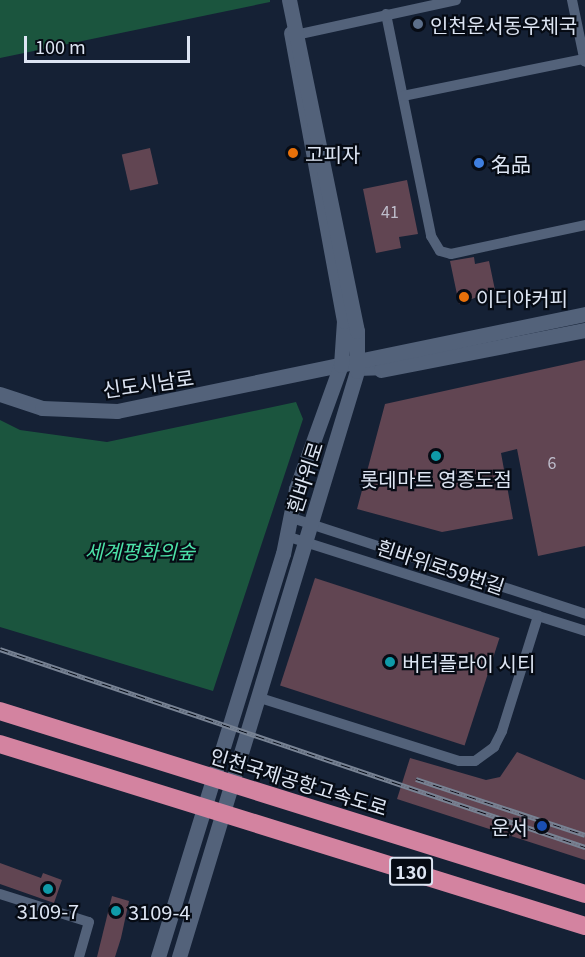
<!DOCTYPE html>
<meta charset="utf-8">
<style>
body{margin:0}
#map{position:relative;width:585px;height:957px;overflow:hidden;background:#152135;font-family:Georgia,"Noto Sans KR",serif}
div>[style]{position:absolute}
.green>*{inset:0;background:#1b553e}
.building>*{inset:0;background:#614552;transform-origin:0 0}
.street>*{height:10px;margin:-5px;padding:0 5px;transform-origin:5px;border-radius:5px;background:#53627a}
.secondary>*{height:15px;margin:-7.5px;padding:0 7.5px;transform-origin:7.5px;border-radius:7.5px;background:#53627a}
.highway>*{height:18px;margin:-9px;padding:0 9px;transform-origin:9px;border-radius:9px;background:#d383a0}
.rail>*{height:5px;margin-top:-2.5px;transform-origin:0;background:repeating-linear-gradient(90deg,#060b14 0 9px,#788394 0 18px);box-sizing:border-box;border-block:2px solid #788394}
.dots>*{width:16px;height:16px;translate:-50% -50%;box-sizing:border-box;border:3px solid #060b14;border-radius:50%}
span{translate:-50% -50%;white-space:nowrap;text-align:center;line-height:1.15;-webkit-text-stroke:4.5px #060b14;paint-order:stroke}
.number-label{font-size:16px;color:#bebdcb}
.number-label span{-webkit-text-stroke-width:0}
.shield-label span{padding:2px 4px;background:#060b14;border:2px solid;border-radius:4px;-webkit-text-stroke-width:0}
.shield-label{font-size:18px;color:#dde5f3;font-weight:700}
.poi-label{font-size:20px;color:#dde5f3}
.left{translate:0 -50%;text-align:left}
.right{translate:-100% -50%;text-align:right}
.street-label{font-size:20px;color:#dde5f3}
.park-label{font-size:20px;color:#4ce2a8;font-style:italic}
.scale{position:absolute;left:24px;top:36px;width:166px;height:27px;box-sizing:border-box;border:3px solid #dde5f3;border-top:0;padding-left:8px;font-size:18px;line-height:21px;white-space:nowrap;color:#dde5f3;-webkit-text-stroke:4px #060b14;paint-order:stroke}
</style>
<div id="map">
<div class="green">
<div style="clip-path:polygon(0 0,270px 0,270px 2px,0 58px)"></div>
<div style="clip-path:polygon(296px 402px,303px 419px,213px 691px,0 627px,0 420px,20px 430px,107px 442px)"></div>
</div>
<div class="building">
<div style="left:150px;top:148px;width:37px;height:29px;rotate:77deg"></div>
<div style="clip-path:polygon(407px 180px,418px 234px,399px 237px,401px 248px,376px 253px,363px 189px)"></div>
<div style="clip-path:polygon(474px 257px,475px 264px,489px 261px,495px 290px,459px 304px,450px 261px)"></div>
<div style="clip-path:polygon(585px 360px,585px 546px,538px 556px,517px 449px,501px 453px,513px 519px,442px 532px,357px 509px,385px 404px)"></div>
<div style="left:315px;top:578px;width:194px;height:113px;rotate:18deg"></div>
<div style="clip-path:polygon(517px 752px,585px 780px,585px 860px,397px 799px,410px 758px,486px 780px,500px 777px)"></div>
<div style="clip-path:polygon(0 863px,41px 878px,43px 873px,62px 880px,54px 903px,0 884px)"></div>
<div style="clip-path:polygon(112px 896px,129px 901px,121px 938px,115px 957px,97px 957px)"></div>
</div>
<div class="street">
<div style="left:572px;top:0;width:63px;rotate:78.2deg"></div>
<div style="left:386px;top:14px;width:227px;rotate:78.5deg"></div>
<div style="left:431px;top:236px;width:17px;rotate:59deg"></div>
<div style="left:440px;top:251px;width:11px;rotate:15deg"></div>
<div style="left:451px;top:254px;width:137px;rotate:-12.2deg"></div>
<div style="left:291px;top:36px;width:169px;rotate:-12.3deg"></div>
<div style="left:403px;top:96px;width:185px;rotate:-11.6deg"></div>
<div style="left:357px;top:371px;width:24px;rotate:-2deg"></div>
<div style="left:289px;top:517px;width:311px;rotate:18.1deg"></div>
<div style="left:286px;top:536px;width:314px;rotate:17.6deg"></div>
<div style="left:257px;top:697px;width:212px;rotate:17.6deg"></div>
<div style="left:459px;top:761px;width:16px"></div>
<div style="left:475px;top:761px;width:24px;rotate:-36deg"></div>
<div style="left:494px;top:747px;width:18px;rotate:-63deg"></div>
<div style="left:502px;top:731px;width:121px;rotate:-72.6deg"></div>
<div style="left:0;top:894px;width:93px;rotate:17.5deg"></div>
<div style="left:89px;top:922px;width:36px;rotate:106deg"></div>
</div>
<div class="secondary">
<div style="left:381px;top:370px;width:208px;rotate:-11.1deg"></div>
<div style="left:0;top:394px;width:44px;rotate:18.4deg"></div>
<div style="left:42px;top:408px;width:75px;rotate:2.3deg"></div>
<div style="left:117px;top:411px;width:478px;rotate:-11.7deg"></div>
<div style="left:158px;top:957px;width:422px;rotate:-72.8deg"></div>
<div style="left:283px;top:554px;width:66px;rotate:-78.7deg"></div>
<div style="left:296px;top:489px;width:132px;rotate:-70.1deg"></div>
<div style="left:341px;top:365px;width:44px;rotate:-86.1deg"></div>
<div style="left:344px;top:321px;width:293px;rotate:-100.4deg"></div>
<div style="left:179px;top:957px;width:612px;rotate:-73.1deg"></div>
<div style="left:357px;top:371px;width:40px;rotate:-90deg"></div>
<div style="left:357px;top:331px;width:338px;rotate:-101.6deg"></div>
</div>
<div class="highway">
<div style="left:0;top:711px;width:613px;rotate:17.37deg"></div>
<div style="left:0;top:744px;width:613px;rotate:17.28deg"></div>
</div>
<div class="rail">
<div style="left:0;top:649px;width:618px;rotate:18.7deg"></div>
<div style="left:416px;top:779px;width:178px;rotate:18.3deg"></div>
</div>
<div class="dots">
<div style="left:418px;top:24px;background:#5c6f8a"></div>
<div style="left:293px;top:153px;background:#e8710a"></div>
<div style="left:479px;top:163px;background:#3f7fe0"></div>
<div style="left:464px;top:297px;background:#e8710a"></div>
<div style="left:436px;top:456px;background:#0f9aa8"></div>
<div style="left:390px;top:662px;background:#0f9aa8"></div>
<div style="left:542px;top:826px;background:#1a4fb4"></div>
<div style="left:48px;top:889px;background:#0f9aa8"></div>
<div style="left:116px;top:911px;background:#0f9aa8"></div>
</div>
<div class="number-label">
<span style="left:390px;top:211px">41</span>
<span style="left:552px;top:462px">6</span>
</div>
<div class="shield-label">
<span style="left:411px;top:871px">130</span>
</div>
<div class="poi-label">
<span class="left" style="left:430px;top:24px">인천운서동우체국</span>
<span class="left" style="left:305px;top:153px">고피자</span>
<span class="left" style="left:491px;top:163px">名品</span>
<span class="left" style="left:476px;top:297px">이디야커피</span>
<span style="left:436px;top:478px">롯데마트 영종도점</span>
<span class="left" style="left:402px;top:662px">버터플라이 시티</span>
<span class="right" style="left:528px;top:826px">운서</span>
<span style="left:48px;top:910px">3109-7</span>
<span class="left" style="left:128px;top:911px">3109-4</span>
</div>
<div class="street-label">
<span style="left:148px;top:383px;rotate:-8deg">신도시남로</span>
<span style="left:304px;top:477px;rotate:-72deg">흰바위로</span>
<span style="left:441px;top:566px;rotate:18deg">흰바위로59번길</span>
<span style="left:299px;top:781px;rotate:17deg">인천국제공항고속도로</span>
</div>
<div class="park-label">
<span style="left:140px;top:550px">세계평화의숲</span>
</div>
<div class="scale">100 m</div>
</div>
